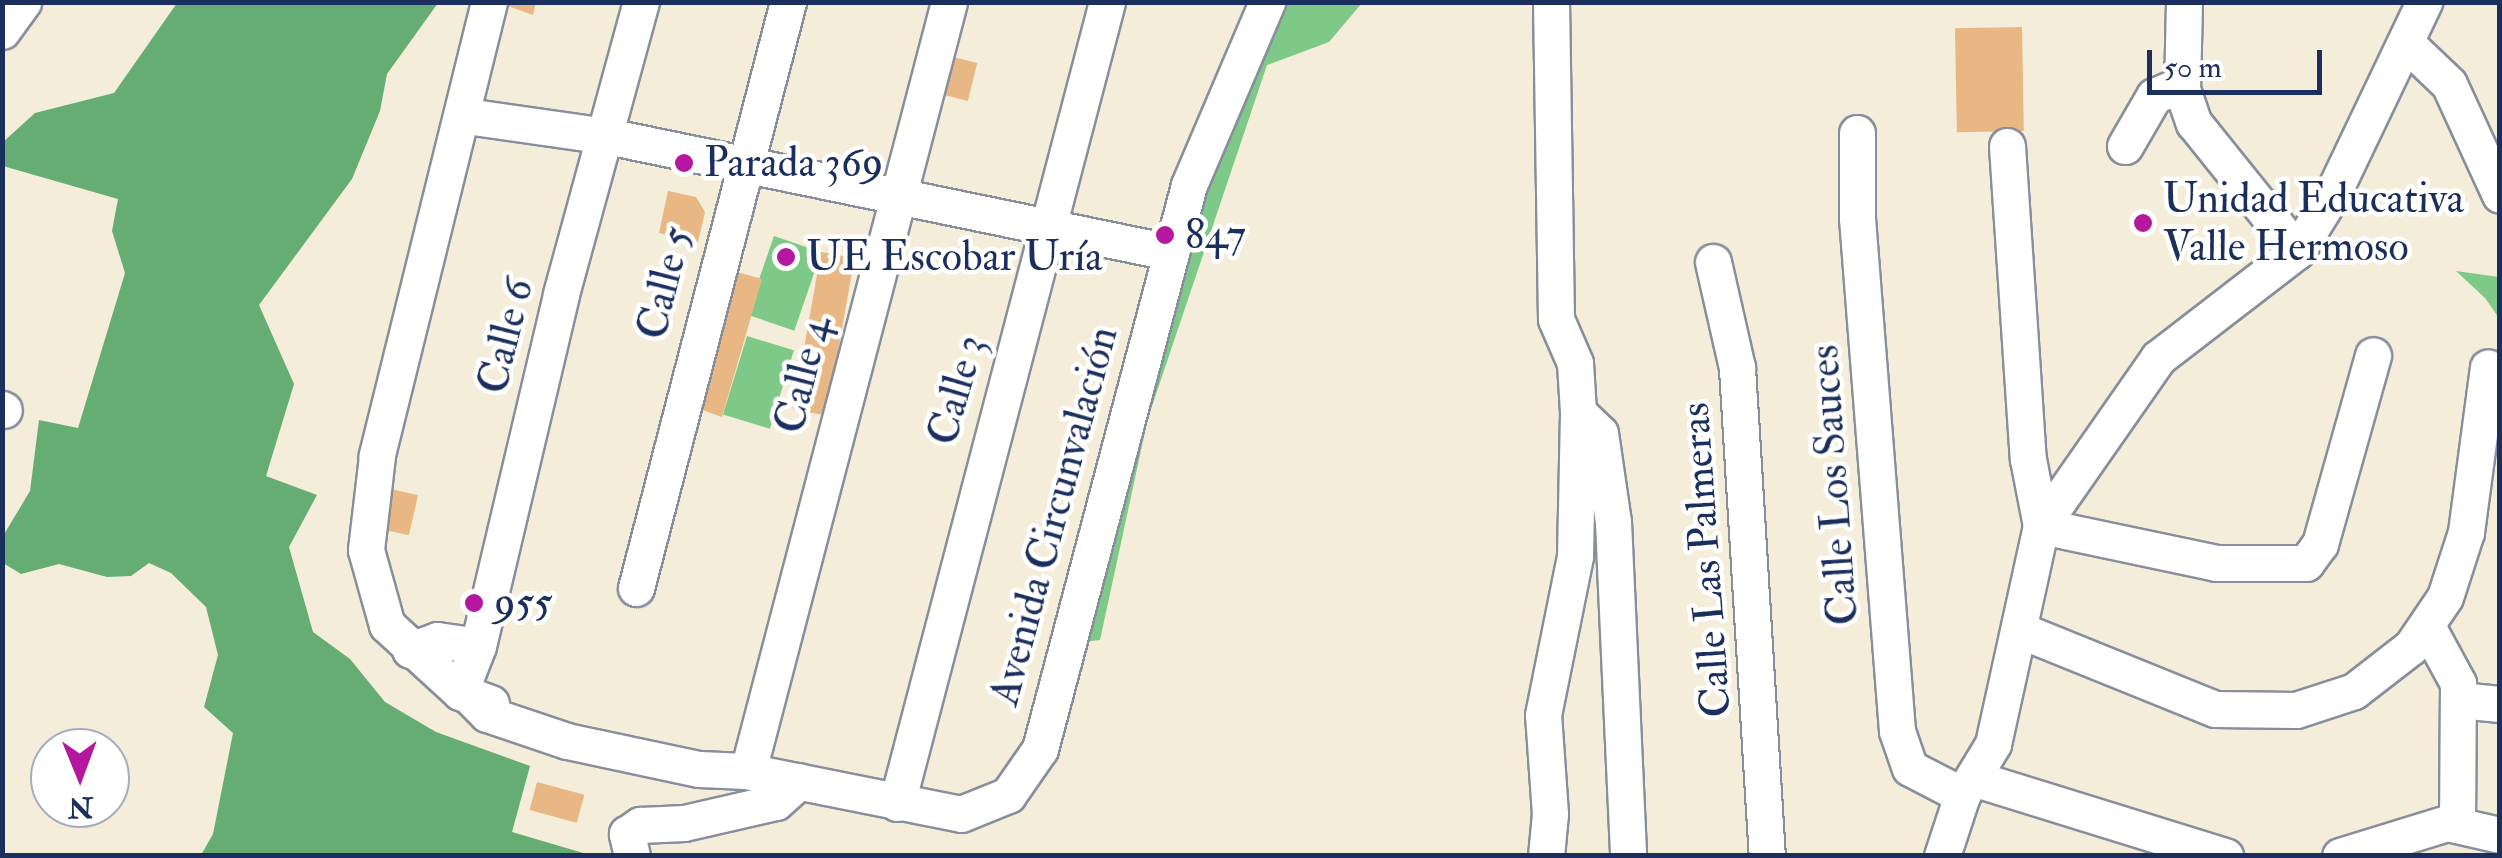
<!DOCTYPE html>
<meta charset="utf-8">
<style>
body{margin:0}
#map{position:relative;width:2502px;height:858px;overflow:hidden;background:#f3edd9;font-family:"IM FELL Double Pica",serif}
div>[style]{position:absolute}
.green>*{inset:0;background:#7ec987;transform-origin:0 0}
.forest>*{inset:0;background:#66ad74}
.building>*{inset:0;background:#e8b783;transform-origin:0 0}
.roads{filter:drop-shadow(2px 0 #878e9c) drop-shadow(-2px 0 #878e9c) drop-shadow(0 2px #878e9c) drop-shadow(0 -2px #878e9c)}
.minor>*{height:35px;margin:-17.5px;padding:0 17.5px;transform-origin:17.5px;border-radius:17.5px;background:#fff}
.dots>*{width:28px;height:28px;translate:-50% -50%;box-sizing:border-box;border:5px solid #fff;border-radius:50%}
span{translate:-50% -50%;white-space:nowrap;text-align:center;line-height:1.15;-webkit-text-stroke:9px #fff;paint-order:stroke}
.poi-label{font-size:42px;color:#1b2f5e}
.left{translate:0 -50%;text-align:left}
.street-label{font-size:42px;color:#1b2f5e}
.frame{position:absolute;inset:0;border:5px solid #1b2f5e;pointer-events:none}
.north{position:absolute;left:30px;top:728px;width:100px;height:100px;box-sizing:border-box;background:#fff;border:2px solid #a4acbf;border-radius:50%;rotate:179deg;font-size:28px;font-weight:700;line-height:40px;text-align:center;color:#1b2f5e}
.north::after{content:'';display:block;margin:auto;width:35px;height:45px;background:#b5179e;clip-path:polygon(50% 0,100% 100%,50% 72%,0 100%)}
.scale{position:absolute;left:2147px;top:50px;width:175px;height:45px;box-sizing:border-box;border:5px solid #1b2f5e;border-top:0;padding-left:12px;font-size:30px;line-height:35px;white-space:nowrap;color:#1b2f5e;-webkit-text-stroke:8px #fff;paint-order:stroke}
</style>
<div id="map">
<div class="green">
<div style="clip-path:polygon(1277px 3px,1362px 3px,1329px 42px,1267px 65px,1148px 418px,1100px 640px,1073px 643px,1171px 259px)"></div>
<div style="left:774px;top:236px;width:50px;height:83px;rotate:19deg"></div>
<div style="clip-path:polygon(2456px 271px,2499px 277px,2499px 318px,2485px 298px)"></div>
<div style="left:747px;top:336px;width:49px;height:82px;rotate:17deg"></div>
</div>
<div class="forest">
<div style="clip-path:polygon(177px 3px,438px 3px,387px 74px,380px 111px,352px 179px,259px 305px,294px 384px,266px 476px,317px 495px,289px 547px,313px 632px,350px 659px,385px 702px,436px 732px,530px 766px,512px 832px,590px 855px,201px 855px,213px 834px,233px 733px,204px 707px,218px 655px,206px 607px,171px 573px,149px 563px,131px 576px,107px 577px,59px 564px,21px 574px,3px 563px,3px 536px,30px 491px,39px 420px,78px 428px,125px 273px,112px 231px,118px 199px,3px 166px,3px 142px,35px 113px,114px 93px)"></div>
</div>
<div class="building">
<div style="clip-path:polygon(497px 2px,536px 2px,533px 15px)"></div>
<div style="left:2022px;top:27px;width:104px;height:67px;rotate:89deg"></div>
<div style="left:953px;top:57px;width:25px;height:39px;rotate:14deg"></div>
<div style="clip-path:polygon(668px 191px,696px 197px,705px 212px,698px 242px,659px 233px)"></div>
<div style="left:821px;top:252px;width:34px;height:160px;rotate:10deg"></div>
<div style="clip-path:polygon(727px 269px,762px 279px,722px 417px,694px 407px)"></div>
<div style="left:382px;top:487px;width:37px;height:41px;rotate:13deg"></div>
<div style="left:537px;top:782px;width:49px;height:29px;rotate:15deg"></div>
</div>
<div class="roads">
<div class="minor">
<div style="left:489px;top:2px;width:468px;rotate:103.9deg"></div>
<div style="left:377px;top:456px;width:95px;rotate:96.7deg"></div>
<div style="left:366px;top:550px;width:78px;rotate:74.4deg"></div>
<div style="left:387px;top:625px;width:99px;rotate:42.5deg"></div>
<div style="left:460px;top:692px;width:33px;rotate:20deg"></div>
<div style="left:2184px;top:2px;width:87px;rotate:91.3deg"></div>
<div style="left:2182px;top:89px;width:36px;rotate:71deg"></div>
<div style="left:2194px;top:123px;width:164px;rotate:51.2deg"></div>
<div style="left:2px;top:31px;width:36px;rotate:-54deg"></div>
<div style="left:2407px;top:44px;width:58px;rotate:43.6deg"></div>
<div style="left:2449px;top:84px;width:122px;rotate:65.3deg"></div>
<div style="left:466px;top:116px;width:142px;rotate:8.1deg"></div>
<div style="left:607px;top:136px;width:574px;rotate:11.66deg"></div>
<div style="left:1857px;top:133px;width:85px;rotate:90deg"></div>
<div style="left:1857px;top:218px;width:515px;rotate:85.54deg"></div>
<div style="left:1897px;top:731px;width:39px;rotate:71deg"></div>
<div style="left:1910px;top:768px;width:59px;rotate:27.4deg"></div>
<div style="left:2007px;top:146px;width:314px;rotate:86.2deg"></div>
<div style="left:2028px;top:459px;width:68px;rotate:79deg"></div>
<div style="left:2125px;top:146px;width:58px;rotate:-59.9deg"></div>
<div style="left:2154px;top:96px;width:30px;rotate:-23deg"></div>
<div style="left:1713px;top:262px;width:109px;rotate:77.2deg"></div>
<div style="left:1737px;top:368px;width:489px;rotate:86.5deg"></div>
<div style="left:2px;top:409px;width:2px;rotate:27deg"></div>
<div style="left:1578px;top:412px;width:30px;rotate:44deg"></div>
<div style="left:1600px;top:433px;width:90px;rotate:81.7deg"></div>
<div style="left:1613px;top:522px;width:334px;rotate:87.4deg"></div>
<div style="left:2041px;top:526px;width:179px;rotate:11.9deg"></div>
<div style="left:2216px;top:563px;width:90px"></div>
<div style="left:2306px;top:563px;width:24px;rotate:-54deg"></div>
<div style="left:2320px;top:544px;width:196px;rotate:-74.3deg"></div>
<div style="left:636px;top:588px;width:605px;rotate:-75.46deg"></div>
<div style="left:2428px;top:628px;width:63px;rotate:61.4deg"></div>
<div style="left:2458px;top:683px;width:140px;rotate:90.4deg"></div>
<div style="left:2022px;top:631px;width:208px;rotate:22deg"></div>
<div style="left:2215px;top:709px;width:81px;rotate:0.7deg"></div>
<div style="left:2296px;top:710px;width:61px;rotate:-18.1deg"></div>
<div style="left:2354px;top:691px;width:72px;rotate:-37.7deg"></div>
<div style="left:2411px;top:647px;width:60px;rotate:-55.8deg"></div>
<div style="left:2445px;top:597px;width:68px;rotate:-72.1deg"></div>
<div style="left:2466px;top:532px;width:166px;rotate:-82.4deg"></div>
<div style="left:410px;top:650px;width:29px;rotate:-20deg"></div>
<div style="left:437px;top:640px;width:41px;rotate:8.3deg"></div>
<div style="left:460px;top:692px;width:49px;rotate:-68.6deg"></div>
<div style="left:478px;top:646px;width:362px;rotate:-76.7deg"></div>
<div style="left:561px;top:294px;width:303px;rotate:-74.7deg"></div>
<div style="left:468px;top:695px;width:27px;rotate:45deg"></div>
<div style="left:487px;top:714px;width:84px;rotate:18.6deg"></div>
<div style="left:567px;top:741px;width:135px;rotate:12deg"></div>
<div style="left:699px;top:769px;width:47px;rotate:2.4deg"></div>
<div style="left:746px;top:771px;width:219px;rotate:11.3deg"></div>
<div style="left:961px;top:814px;width:51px;rotate:-22deg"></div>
<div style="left:1008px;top:795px;width:56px;rotate:-55.2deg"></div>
<div style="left:1040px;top:749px;width:583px;rotate:-75.2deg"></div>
<div style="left:1189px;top:185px;width:199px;rotate:-66.9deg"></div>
<div style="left:2459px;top:700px;width:41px;rotate:5.6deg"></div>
<div style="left:748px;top:771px;width:795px;rotate:-75.35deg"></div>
<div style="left:1976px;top:779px;width:261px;rotate:17.2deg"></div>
<div style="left:897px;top:803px;width:828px;rotate:-75.31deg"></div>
<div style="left:632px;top:856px;width:23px;rotate:-103deg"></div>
<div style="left:627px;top:834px;width:16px;rotate:-35deg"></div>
<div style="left:640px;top:825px;width:44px;rotate:-2.6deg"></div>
<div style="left:684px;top:823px;width:94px;rotate:-12.9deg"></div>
<div style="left:776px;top:802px;width:31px;rotate:-42deg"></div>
<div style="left:1546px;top:856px;width:42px;rotate:-84.6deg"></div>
<div style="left:1550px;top:814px;width:99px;rotate:-94deg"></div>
<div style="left:1543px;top:715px;width:162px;rotate:-78.6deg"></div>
<div style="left:1575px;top:556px;width:144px;rotate:-88.8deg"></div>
<div style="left:1578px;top:412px;width:49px;rotate:-93.5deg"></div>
<div style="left:1575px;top:363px;width:48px;rotate:-113.4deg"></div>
<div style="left:1556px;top:319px;width:317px;rotate:-90.9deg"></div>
<div style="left:1942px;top:856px;width:64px;rotate:-71.8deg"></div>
<div style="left:1962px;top:795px;width:60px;rotate:-58.7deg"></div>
<div style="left:1993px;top:744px;width:223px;rotate:-77.6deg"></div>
<div style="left:2041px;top:526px;width:205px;rotate:-55.1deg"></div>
<div style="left:2158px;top:358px;width:175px;rotate:-37.6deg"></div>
<div style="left:2297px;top:251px;width:68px;rotate:-58.2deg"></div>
<div style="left:2333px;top:193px;width:212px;rotate:-64.5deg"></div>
<div style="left:2340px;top:856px;width:112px;rotate:-17.1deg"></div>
<div style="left:2447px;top:823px;width:54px;rotate:12.8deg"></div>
</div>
</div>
<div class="dots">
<div style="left:684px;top:163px;background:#b5179e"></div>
<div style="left:2143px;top:223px;background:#b5179e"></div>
<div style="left:1165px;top:235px;background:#b5179e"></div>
<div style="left:786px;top:257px;background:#b5179e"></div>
<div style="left:474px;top:603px;background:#b5179e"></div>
</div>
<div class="poi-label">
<span class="left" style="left:704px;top:163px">Parada 369</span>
<span class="left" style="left:2163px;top:223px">Unidad Educativa<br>Valle Hermoso</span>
<span class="left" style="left:1185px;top:235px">847</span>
<span class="left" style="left:806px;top:257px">UE Escobar Uría</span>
<span class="left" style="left:494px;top:603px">955</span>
</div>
<div class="street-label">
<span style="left:665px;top:283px;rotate:-76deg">Calle 5</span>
<span style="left:506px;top:336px;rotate:-76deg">Calle 6</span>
<span style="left:803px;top:375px;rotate:-76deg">Calle 4</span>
<span style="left:957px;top:390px;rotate:-74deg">Calle 3</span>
<span style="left:1834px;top:485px;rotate:-94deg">Calle Los Sauces</span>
<span style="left:1054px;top:516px;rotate:-75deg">Avenida Circunvalación</span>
<span style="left:1706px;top:560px;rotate:-94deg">Calle Las Palmeras</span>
</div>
<div class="frame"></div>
<div class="north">N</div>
<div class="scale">50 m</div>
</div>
